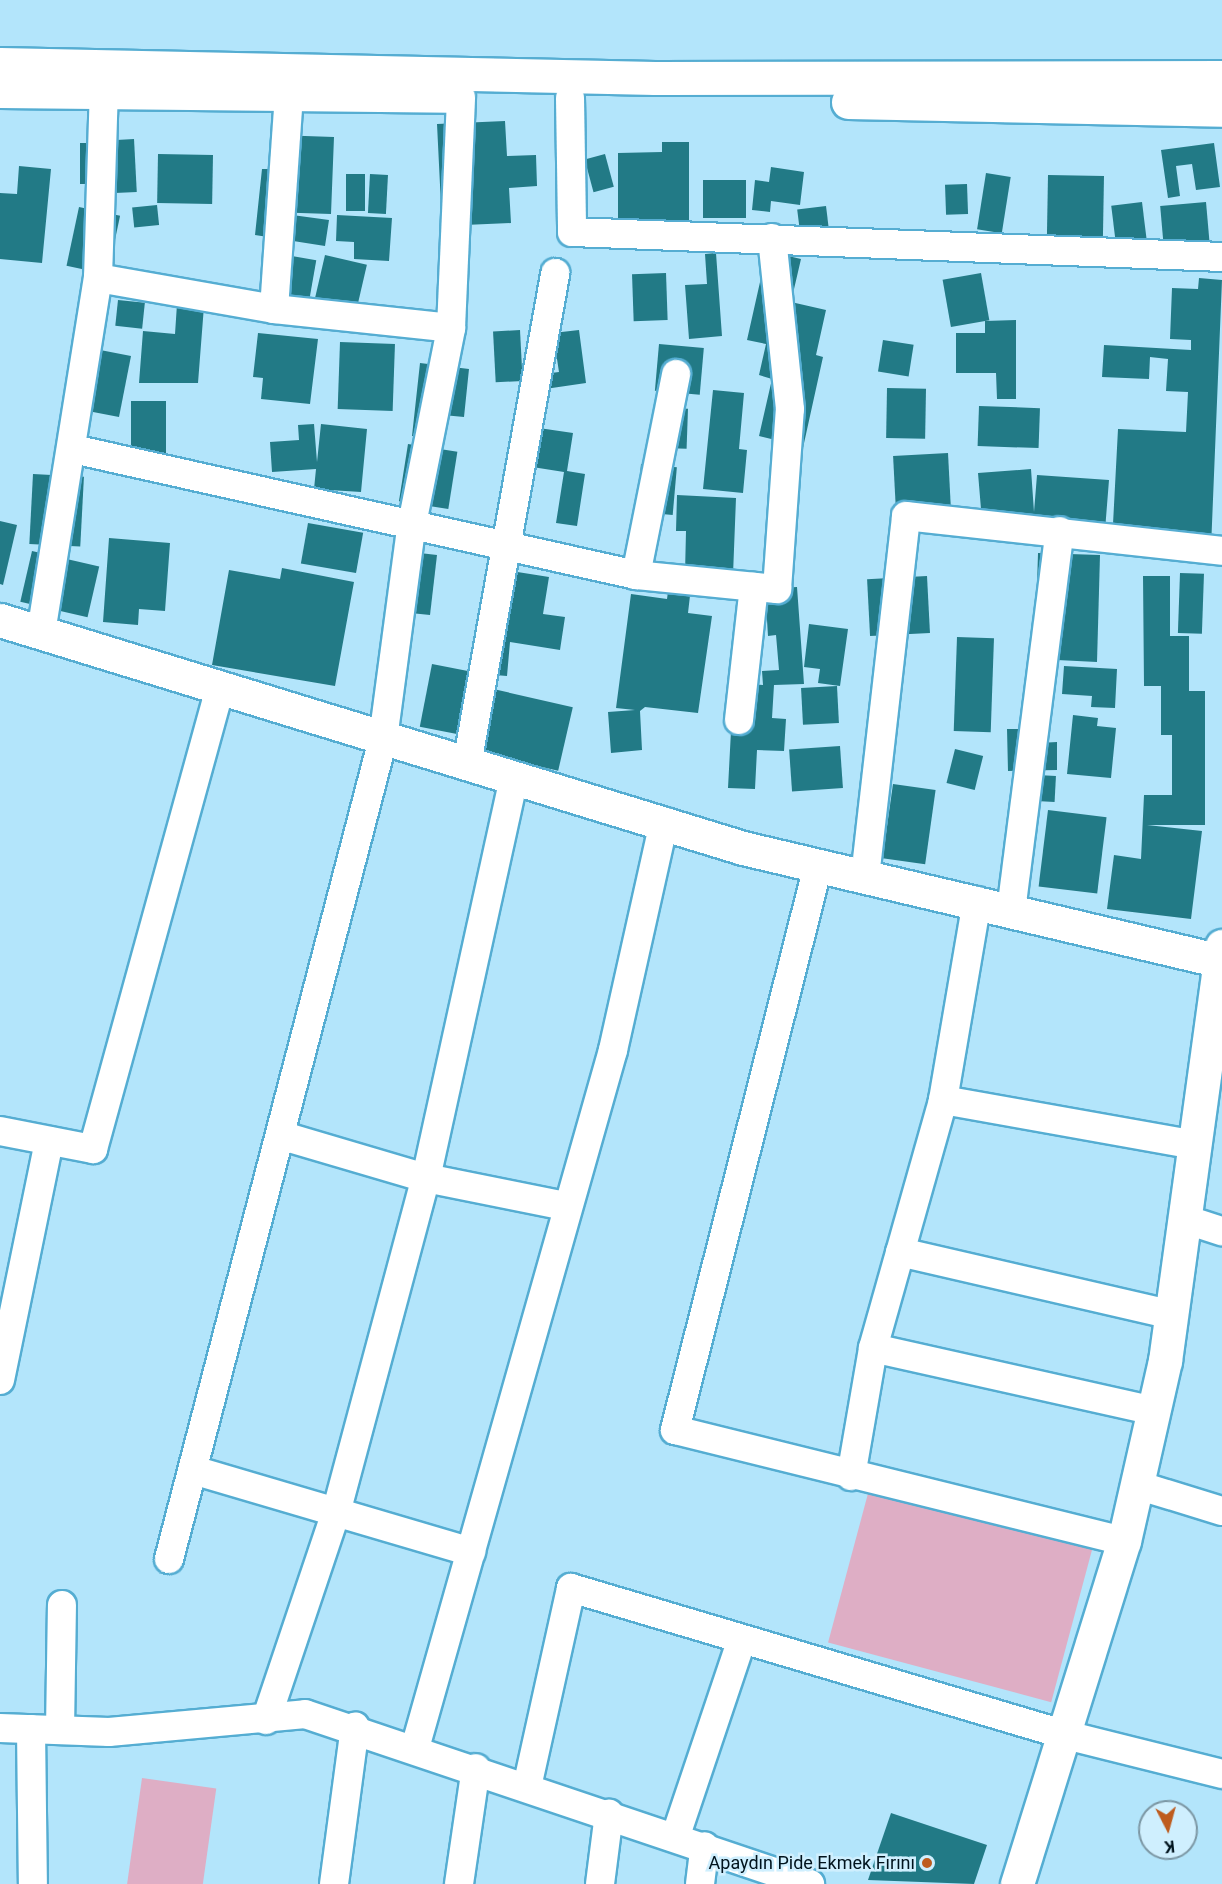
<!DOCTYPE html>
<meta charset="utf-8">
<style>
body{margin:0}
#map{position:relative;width:1222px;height:1884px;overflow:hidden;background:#b3e5fb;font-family:Roboto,sans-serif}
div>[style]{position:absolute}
.green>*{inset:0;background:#deaec5;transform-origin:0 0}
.building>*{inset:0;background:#227a86;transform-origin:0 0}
.roads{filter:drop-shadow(2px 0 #55add2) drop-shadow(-2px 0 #55add2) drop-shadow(0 2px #55add2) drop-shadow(0 -2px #55add2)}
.street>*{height:28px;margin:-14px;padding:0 14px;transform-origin:14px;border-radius:14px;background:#fff}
.secondary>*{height:33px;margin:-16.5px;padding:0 16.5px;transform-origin:16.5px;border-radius:16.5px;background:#fff}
.dots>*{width:16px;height:16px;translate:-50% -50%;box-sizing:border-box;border:3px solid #cfeffe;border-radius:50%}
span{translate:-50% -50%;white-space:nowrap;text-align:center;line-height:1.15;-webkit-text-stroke:5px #cfeffe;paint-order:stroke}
.poi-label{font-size:18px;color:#00131d}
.right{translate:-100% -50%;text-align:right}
.north{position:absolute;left:1138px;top:1800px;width:60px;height:60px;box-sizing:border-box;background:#cfeffe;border:2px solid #7c97a4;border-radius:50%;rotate:174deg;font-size:16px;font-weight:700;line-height:24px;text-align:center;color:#00131d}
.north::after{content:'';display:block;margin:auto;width:21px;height:27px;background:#be5c1f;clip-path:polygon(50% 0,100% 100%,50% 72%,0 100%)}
</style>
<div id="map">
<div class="green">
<div style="left:870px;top:1486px;width:231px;height:162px;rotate:15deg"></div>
<div style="left:142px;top:1778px;width:75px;height:107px;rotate:8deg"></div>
</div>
<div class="building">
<div style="clip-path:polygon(505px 121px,507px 156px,536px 155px,537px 186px,509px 188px,511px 223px,442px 226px,437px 124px)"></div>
<div style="clip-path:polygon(276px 135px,334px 137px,331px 214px,270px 212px,329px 220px,325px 246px,255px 235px,262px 169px,275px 169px)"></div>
<div style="left:134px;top:139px;width:53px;height:22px;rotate:87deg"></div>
<div style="clip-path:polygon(662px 142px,689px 142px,689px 224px,618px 219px,618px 153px,662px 152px)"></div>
<div style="left:80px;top:143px;width:27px;height:41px"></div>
<div style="clip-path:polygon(1214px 143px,1220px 187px,1196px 190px,1192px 164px,1176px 166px,1180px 196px,1168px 198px,1161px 150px)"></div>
<div style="left:158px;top:154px;width:55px;height:49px;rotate:1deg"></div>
<div style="left:605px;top:154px;width:34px;height:21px;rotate:75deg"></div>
<div style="clip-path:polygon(19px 166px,51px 169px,42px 263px,0 259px,0 193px,17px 194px)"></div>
<div style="clip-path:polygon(771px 167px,804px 172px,800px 205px,771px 201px,770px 212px,752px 210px,755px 180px,769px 182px)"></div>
<div style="left:986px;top:173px;width:25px;height:57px;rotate:9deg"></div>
<div style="left:346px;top:174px;width:19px;height:37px"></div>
<div style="left:370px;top:174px;width:18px;height:39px;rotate:3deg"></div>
<div style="left:1048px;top:175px;width:56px;height:78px;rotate:1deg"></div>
<div style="left:703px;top:180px;width:43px;height:38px"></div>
<div style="left:967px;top:184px;width:30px;height:22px;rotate:88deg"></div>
<div style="left:1142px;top:202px;width:38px;height:31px;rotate:83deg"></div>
<div style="left:1206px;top:202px;width:44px;height:46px;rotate:85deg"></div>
<div style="left:157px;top:205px;width:20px;height:25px;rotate:84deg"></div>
<div style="left:826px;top:206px;width:32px;height:29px;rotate:83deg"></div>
<div style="left:79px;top:207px;width:42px;height:60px;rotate:12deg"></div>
<div style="clip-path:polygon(337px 215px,392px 218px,389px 261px,354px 259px,354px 242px,336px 241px)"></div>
<div style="clip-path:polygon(767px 251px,801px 259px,791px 302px,826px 310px,816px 355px,823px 357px,797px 475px,792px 444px,759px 436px,772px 379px,759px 375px,766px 344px,747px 340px)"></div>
<div style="left:269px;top:252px;width:48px;height:45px;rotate:10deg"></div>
<div style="clip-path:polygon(716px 253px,722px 336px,689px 339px,685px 285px,707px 284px,705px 254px)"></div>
<div style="left:325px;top:255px;width:43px;height:46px;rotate:13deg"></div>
<div style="left:666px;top:273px;width:47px;height:34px;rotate:88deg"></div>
<div style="left:981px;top:273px;width:48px;height:39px;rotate:80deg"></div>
<div style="clip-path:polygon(1199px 278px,1222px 280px,1211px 548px,1112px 543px,1118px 429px,1186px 432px,1188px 392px,1166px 391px,1168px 359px,1150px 357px,1149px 379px,1102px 377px,1104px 345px,1191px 350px,1191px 340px,1170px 339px,1172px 288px,1198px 289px)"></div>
<div style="left:118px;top:300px;width:27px;height:26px;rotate:6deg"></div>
<div style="clip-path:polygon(177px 304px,204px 306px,198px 383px,139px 383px,143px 331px,175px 334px)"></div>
<div style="clip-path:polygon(1016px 320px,1016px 399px,997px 399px,996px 373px,956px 373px,956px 333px,985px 333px,985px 321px)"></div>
<div style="left:520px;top:330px;width:51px;height:27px;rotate:87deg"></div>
<div style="clip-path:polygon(579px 330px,586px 383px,545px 389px,543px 374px,559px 372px,553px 333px)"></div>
<div style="clip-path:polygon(258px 333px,318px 339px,310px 404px,261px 399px,263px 378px,253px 377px)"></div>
<div style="left:883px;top:340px;width:31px;height:32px;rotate:9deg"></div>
<div style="left:340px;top:342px;width:55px;height:67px;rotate:2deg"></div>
<div style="left:659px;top:344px;width:45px;height:47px;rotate:5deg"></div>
<div style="clip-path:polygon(95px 349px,131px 356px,119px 417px,62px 406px,72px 359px)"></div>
<div style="clip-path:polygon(420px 363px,469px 369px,464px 417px,443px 415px,440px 439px,412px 436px)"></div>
<div style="left:887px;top:388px;width:39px;height:50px;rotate:1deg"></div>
<div style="clip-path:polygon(713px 390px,744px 393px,739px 449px,747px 450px,743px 493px,703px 489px)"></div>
<div style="left:131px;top:401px;width:35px;height:64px"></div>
<div style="left:979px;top:406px;width:61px;height:40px;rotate:2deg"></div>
<div style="left:665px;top:408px;width:23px;height:40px;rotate:2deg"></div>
<div style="clip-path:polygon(314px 424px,317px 462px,321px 424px,367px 429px,361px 492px,314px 489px,316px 469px,272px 472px,270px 442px,299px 440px,298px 425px)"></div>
<div style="clip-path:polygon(532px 427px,573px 433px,567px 471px,585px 474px,577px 526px,556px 523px,564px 472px,526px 466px)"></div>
<div style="left:408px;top:444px;width:50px;height:58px;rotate:9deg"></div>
<div style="left:948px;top:453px;width:54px;height:55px;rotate:87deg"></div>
<div style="left:641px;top:464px;width:36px;height:48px;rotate:5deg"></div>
<div style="clip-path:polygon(1031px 469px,1034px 512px,1037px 475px,1109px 480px,1104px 543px,982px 521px,978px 473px)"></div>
<div style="left:33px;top:474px;width:51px;height:70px;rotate:3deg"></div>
<div style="clip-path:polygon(677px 495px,736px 498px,733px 575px,685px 573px,686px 531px,676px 531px)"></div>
<div style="clip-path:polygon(0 521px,17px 525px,3px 585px,0 584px)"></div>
<div style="left:308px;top:523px;width:56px;height:41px;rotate:10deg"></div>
<div style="clip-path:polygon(109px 538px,170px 543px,165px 611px,139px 609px,138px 625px,103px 622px)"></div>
<div style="left:32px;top:551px;width:69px;height:52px;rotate:13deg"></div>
<div style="clip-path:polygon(411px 552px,437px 555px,430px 615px,391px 611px)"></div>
<div style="clip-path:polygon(1038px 553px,1100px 555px,1097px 662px,1057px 660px,1035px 652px)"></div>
<div style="clip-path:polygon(282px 568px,354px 582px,335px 686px,212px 665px,229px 570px,280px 579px)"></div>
<div style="clip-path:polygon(499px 569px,549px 577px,543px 614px,565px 617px,560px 650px,510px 642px,507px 676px,483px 674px,486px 640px,504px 641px,488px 638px)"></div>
<div style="clip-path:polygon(778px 571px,779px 588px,797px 587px,804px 684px,774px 685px,772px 718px,786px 719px,784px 751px,757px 750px,755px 789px,728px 788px,732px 712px,750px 684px,763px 685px,762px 671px,779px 670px,776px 635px,768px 636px,764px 572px)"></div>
<div style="left:1180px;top:573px;width:24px;height:60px;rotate:2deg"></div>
<div style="left:927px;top:576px;width:57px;height:60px;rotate:87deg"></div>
<div style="clip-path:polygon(1143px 576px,1170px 576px,1170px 636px,1189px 636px,1189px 691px,1205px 691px,1205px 825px,1147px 825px,1202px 831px,1191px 919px,1107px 909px,1114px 855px,1141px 859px,1144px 795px,1172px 795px,1172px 735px,1161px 735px,1161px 686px,1144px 686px)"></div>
<div style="clip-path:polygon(669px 584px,691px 587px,688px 613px,712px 616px,698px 713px,645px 707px,640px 711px,642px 750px,611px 753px,608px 712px,635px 710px,616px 708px,631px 594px,667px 599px)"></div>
<div style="clip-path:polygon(809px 624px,848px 629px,840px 686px,818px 683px,820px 669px,804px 667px)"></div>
<div style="left:957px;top:637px;width:37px;height:94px;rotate:2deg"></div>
<div style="left:432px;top:664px;width:43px;height:64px;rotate:11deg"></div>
<div style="clip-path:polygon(1064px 666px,1117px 669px,1115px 708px,1091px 707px,1092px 696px,1062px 694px)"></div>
<div style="left:837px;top:686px;width:37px;height:36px;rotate:87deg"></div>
<div style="left:489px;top:688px;width:86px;height:65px;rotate:13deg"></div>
<div style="clip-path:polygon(1073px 715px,1098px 718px,1097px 726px,1116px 728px,1111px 778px,1067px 774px)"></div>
<div style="clip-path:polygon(1007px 729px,1039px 729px,1039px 743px,1057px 742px,1057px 770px,1008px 771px)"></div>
<div style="left:840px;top:746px;width:42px;height:51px;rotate:86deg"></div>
<div style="left:955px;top:749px;width:29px;height:35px;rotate:14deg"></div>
<div style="left:1019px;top:774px;width:37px;height:26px;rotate:3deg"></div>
<div style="left:893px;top:784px;width:43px;height:75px;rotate:8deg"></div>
<div style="left:1048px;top:810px;width:59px;height:77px;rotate:7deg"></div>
<div style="clip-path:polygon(891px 1813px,987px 1845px,974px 1884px,868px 1880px)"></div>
</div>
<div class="roads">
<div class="street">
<div style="left:570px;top:98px;width:134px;rotate:89.1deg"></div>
<div style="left:572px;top:232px;width:650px;rotate:2.2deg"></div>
<div style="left:98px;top:278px;width:179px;rotate:10deg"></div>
<div style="left:274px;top:309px;width:178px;rotate:6.1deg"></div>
<div style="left:274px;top:309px;width:215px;rotate:-86deg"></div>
<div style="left:73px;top:449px;width:577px;rotate:12.61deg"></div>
<div style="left:636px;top:575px;width:142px;rotate:5.7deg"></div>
<div style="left:777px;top:589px;width:180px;rotate:-85.9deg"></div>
<div style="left:790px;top:409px;width:172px;rotate:-96deg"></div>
<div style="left:636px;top:575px;width:205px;rotate:-78.7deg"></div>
<div style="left:41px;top:633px;width:360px;rotate:-80.9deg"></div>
<div style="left:98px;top:278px;width:186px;rotate:-88.2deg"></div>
<div style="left:739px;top:720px;width:134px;rotate:-83.6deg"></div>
<div style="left:467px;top:764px;width:499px;rotate:-79.8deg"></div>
<div style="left:818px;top:866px;width:582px;rotate:104.23deg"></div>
<div style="left:675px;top:1430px;width:463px;rotate:13.9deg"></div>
<div style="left:865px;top:877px;width:363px;rotate:-83.5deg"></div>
<div style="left:906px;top:516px;width:318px;rotate:6.3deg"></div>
<div style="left:1011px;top:911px;width:383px;rotate:-82.7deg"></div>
<div style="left:943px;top:1100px;width:256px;rotate:10.1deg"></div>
<div style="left:0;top:1131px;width:95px;rotate:11deg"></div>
<div style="left:93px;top:1149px;width:478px;rotate:-74.6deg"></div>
<div style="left:283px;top:1136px;width:149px;rotate:16.4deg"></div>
<div style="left:426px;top:1178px;width:142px;rotate:11.4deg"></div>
<div style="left:1184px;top:1219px;width:40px;rotate:18deg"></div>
<div style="left:900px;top:1252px;width:280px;rotate:13deg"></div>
<div style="left:873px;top:1348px;width:288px;rotate:12.6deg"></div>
<div style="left:0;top:1380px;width:244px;rotate:-78.4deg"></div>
<div style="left:193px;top:1470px;width:290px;rotate:16.4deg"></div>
<div style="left:851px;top:1476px;width:130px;rotate:-80.2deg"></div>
<div style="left:873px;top:1348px;width:258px;rotate:-74.2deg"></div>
<div style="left:943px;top:1100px;width:202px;rotate:-80.3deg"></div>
<div style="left:1137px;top:1485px;width:89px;rotate:17deg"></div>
<div style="left:169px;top:1559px;width:847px;rotate:-75.37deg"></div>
<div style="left:383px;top:739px;width:212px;rotate:-82.4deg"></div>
<div style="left:411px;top:529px;width:205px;rotate:-78.7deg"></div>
<div style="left:451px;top:328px;width:231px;rotate:-87.5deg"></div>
<div style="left:266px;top:1720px;width:223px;rotate:-71.4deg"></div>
<div style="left:337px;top:1509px;width:343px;rotate:-75deg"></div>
<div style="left:426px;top:1178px;width:410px;rotate:-77.6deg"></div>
<div style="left:0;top:1728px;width:109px;rotate:2.1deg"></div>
<div style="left:109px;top:1732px;width:197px;rotate:-5.2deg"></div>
<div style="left:305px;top:1714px;width:533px;rotate:18.6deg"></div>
<div style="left:31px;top:1729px;width:155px;rotate:89.3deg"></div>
<div style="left:60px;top:1730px;width:125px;rotate:-89.1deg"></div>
<div style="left:415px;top:1748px;width:726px;rotate:-74.16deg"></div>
<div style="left:613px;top:1050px;width:234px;rotate:-77.4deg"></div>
<div style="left:527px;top:1787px;width:204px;rotate:-77.5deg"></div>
<div style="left:571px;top:1588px;width:516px;rotate:16.54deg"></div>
<div style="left:1066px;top:1735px;width:161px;rotate:14deg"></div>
<div style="left:676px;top:1835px;width:204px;rotate:-71.4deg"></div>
<div style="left:334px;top:1884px;width:159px;rotate:-82.4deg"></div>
<div style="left:459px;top:1884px;width:117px;rotate:-81.7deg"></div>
<div style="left:600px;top:1884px;width:71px;rotate:-82.7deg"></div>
<div style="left:700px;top:1884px;width:38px;rotate:-83deg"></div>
</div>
<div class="secondary">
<div style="left:0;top:64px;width:655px;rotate:1.22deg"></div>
<div style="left:655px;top:78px;width:567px;rotate:-0.1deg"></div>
<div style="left:0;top:91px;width:451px;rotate:0.6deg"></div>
<div style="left:848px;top:102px;width:374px;rotate:1.2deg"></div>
<div style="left:0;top:620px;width:777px;rotate:17.06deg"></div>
<div style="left:743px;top:848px;width:492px;rotate:13.3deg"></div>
<div style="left:1017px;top:1884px;width:359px;rotate:-72.7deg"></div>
<div style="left:1124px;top:1541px;width:185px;rotate:-77.2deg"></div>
<div style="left:1165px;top:1361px;width:419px;rotate:-82.2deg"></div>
</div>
</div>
<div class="dots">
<div style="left:927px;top:1863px;background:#be5c1f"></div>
</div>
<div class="poi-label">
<span class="right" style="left:915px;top:1863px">Apaydın Pide Ekmek Fırını</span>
</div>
<div class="north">K</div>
</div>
